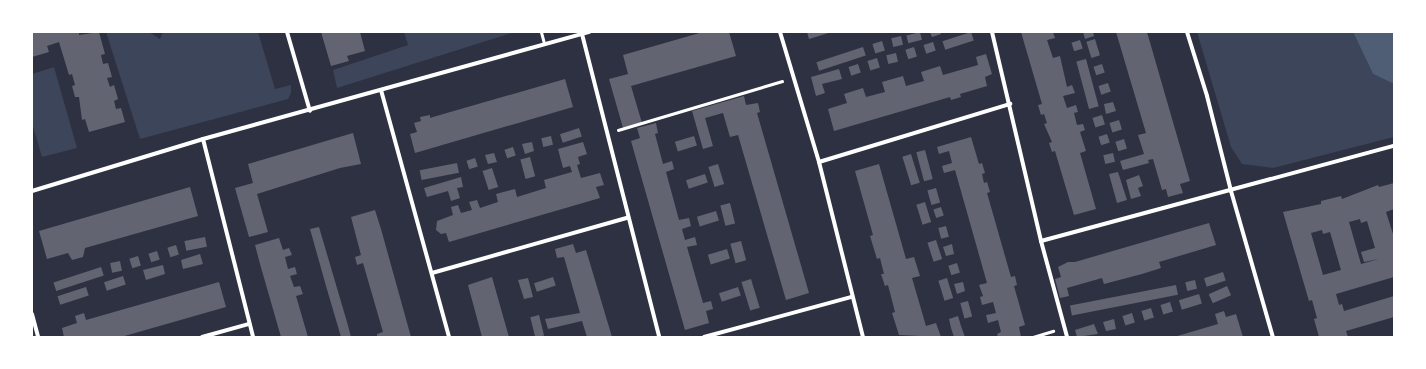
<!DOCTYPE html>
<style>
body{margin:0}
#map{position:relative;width:1426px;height:369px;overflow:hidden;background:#2d3142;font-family:"PT Sans",sans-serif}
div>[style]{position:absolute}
.green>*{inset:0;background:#3c4559}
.water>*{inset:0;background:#4f5d75}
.building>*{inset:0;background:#626471;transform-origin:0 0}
.path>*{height:2.5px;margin:-1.25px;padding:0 1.25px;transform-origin:1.25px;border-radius:1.25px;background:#fff}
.service>*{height:3px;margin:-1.5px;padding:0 1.5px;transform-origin:1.5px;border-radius:1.5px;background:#fff}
.minor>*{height:4px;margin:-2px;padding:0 2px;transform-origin:2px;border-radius:2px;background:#fff}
span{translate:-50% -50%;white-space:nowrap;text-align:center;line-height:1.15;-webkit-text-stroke:3px #fff;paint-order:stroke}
.frame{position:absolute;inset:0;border:33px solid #fff;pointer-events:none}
</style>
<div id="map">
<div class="green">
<div style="clip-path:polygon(106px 32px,149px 32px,160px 39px,163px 32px,258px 32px,275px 89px,291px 85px,291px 93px,288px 99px,140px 139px)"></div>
<div style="clip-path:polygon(404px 32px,515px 32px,337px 88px,333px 70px,408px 45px)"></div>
<div style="clip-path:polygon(1197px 32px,1353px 32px,1373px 74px,1394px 84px,1394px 137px,1273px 168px,1242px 164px,1231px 147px)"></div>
<div style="clip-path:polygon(54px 67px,77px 148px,42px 157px,32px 123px,32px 74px)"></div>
</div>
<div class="water">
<div style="clip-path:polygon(1353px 32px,1394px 32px,1394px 84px,1373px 74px)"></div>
</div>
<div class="building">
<div style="clip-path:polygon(32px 32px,79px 32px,79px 35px,99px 32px,105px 54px,101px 55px,103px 64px,108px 63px,112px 77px,107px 78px,110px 87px,114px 85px,118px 99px,114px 101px,116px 109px,121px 108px,125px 122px,89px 132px,85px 119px,82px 120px,79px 97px,75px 97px,72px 86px,75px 85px,72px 74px,69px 75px,59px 42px,47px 46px,49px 52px,32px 57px)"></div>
<div style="clip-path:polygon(321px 32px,360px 32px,365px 51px,347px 56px,349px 61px,331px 66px)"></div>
<div style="clip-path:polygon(703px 32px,729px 32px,736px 56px,631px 86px,642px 123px,623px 128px,609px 79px,628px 74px,623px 55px)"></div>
<div style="clip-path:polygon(807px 32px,832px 32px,809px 39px)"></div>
<div style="left:920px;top:32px;width:8px;height:14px;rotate:76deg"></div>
<div style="clip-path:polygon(930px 32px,940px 32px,941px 34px,932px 37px)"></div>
<div style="left:971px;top:32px;width:9px;height:30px;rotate:72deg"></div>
<div style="clip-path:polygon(1021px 32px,1053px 32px,1055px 38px,1047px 40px,1053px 58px,1060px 56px,1067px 87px,1072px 85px,1075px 93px,1063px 96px,1067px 108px,1076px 105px,1078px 112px,1074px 113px,1077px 125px,1083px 124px,1085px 130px,1080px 132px,1086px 151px,1080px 153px,1096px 209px,1074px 215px,1055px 151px,1052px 152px,1049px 143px,1052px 142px,1044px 124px,1047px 123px,1044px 114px,1041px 115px,1038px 105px,1042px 104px)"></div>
<div style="clip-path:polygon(1083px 32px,1093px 32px,1094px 36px,1085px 39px)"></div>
<div style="clip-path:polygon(1116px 32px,1147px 32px,1190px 181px,1180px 184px,1183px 193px,1168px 197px,1166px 189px,1162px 190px,1153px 159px,1148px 160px,1149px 163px,1123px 170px,1120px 161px,1144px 154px,1138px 135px,1146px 133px)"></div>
<div style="left:901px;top:36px;width:9px;height:10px;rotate:77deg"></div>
<div style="left:1095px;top:39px;width:17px;height:9px;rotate:73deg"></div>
<div style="left:1080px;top:40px;width:9px;height:9px;rotate:72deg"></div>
<div style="left:882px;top:41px;width:10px;height:10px;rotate:73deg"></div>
<div style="left:933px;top:42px;width:9px;height:10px;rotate:72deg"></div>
<div style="left:863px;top:47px;width:9px;height:49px;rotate:72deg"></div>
<div style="left:914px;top:47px;width:10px;height:9px;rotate:73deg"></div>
<div style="left:896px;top:53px;width:9px;height:10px;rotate:77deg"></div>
<div style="clip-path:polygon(986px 54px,992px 74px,985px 77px,987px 86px,960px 94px,961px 97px,951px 100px,950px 97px,834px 131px,828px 109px,847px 103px,844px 94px,863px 88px,866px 97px,885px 92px,882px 82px,903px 76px,906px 86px,924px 81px,921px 72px,940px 66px,943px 75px,978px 65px,976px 57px)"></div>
<div style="left:877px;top:58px;width:10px;height:10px;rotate:73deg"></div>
<div style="left:1086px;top:59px;width:49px;height:10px;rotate:75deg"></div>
<div style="left:858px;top:64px;width:9px;height:10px;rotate:72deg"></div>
<div style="left:1102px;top:64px;width:9px;height:9px;rotate:72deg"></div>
<div style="clip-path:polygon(839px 69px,842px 79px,822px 84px,825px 93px,816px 96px,811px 77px)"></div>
<div style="clip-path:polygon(565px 79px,573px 107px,415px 153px,410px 134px,417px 132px,414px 123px,421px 121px,420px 117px,430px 115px,430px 118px,433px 117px)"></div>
<div style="left:1108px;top:83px;width:9px;height:10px;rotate:72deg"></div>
<div style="clip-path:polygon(744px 96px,746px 105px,758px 103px,760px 112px,757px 113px,809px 293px,786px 300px,738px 135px,730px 137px,723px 113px,705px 118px,713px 146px,703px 149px,692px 111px)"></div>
<div style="clip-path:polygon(1113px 102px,1116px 111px,1106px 114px,1104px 104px)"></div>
<div style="left:1102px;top:115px;width:10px;height:10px;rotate:73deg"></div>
<div style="left:1119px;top:120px;width:10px;height:10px;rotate:73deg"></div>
<div style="clip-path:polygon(656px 123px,658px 133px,655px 134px,663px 164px,672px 161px,674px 169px,666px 172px,679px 220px,689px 218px,691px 226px,682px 229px,685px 240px,695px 237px,697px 245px,687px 247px,703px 303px,711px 301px,713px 309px,706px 311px,709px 323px,685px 330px,631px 141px,640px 138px,637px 128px)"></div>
<div style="left:579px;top:128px;width:9px;height:20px;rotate:72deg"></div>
<div style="clip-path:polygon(353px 133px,361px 164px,340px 168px,257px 194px,268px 232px,249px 237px,235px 188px,253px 183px,248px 164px)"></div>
<div style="left:1107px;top:134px;width:9px;height:9px;rotate:72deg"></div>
<div style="left:551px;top:136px;width:9px;height:10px;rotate:77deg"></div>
<div style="left:694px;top:136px;width:10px;height:20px;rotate:73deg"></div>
<div style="clip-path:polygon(971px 137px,979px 164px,982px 163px,985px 173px,982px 174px,984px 183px,987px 182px,990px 192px,987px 193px,1011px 277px,1015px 276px,1017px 285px,1014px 286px,1025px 325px,1019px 327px,1021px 337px,998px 337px,997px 334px,1001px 332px,998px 320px,988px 323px,986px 315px,996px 313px,993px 302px,982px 305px,980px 297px,983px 296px,979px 285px,987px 283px,955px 170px,944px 173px,942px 166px,952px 163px,949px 151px,939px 154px,937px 147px)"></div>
<div style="left:1124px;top:139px;width:10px;height:9px;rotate:73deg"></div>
<div style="clip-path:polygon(532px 142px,534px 151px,525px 154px,522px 144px)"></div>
<div style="clip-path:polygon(583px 142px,587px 154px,578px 157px,580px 164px,577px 165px,581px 178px,600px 173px,604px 185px,596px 187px,600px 198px,449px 242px,446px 233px,441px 234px,436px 230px,437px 221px,453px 215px,451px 207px,458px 205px,461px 213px,472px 210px,469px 202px,477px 200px,480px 208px,498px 202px,496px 194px,515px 189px,517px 197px,546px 188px,544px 180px,572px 172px,570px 166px,563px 168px,558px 149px)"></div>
<div style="left:513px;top:147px;width:9px;height:9px;rotate:72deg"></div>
<div style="left:925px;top:150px;width:30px;height:9px;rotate:75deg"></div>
<div style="clip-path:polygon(494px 153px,497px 162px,488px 164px,485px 155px)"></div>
<div style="left:1113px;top:153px;width:9px;height:10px;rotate:77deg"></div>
<div style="left:911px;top:154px;width:30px;height:9px;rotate:73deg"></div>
<div style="left:530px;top:157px;width:20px;height:10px;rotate:75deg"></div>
<div style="left:475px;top:158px;width:9px;height:9px;rotate:72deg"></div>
<div style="left:457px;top:163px;width:10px;height:38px;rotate:79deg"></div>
<div style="left:718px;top:164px;width:21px;height:10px;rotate:73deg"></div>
<div style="clip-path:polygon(879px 164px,906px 259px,914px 257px,920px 276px,912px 278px,926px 326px,936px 323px,941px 337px,899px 335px,892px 313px,895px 312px,888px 285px,885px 286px,881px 274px,884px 274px,880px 258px,877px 259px,870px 236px,873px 235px,855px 171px)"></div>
<div style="left:492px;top:168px;width:20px;height:10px;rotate:72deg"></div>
<div style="clip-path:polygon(1118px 172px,1127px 200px,1117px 203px,1109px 174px)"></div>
<div style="left:705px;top:174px;width:9px;height:20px;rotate:72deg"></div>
<div style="clip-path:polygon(1139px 175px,1143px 186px,1138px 188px,1141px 196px,1131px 199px,1126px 180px)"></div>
<div style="clip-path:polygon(461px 177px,463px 187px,457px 188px,460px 198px,451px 201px,448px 191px,427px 197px,424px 188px)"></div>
<div style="clip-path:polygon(evenodd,1394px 183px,1394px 209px,1386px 212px,1394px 237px,1394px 277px,1336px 294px,1339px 305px,1342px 304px,1344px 311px,1394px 296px,1394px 317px,1346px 331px,1348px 337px,1319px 337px,1314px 319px,1317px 318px,1312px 300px,1309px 301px,1283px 212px,1321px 204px,1321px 201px,1341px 196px,1342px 199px,1378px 185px,1379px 187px,1394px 183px,1360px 219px,1361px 223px,1367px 221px,1375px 248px,1361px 252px,1364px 262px,1379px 259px,1361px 264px,1349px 222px,1360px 219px,1394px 183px,1322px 230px,1323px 234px,1330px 232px,1341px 270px,1323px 275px,1311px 233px,1322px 230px)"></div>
<div style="clip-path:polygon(190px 187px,198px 216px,85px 248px,83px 257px,72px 260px,68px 253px,47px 259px,39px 231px)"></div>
<div style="left:936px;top:188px;width:15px;height:9px;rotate:74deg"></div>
<div style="left:925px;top:202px;width:21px;height:9px;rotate:73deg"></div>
<div style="left:730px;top:203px;width:21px;height:10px;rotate:76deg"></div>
<div style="left:941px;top:207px;width:9px;height:8px;rotate:72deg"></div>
<div style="clip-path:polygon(375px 210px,381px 229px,411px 337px,377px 337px,377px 334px,383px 332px,363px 263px,357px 265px,355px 257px,361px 255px,351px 217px)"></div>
<div style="left:716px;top:211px;width:10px;height:20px;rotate:73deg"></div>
<div style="clip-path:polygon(1209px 223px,1216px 245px,1159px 262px,1161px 268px,1142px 274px,1104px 284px,1102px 278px,1067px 288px,1069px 296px,1060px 298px,1055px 279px,1061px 277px,1058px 267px,1068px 262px,1075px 262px)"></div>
<div style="left:946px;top:226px;width:11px;height:8px;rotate:75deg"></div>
<div style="clip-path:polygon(319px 227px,347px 322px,351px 337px,341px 337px,326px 286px,310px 229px)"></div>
<div style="left:205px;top:237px;width:10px;height:21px;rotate:79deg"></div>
<div style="clip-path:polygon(279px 238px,283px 250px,289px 248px,292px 255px,285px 257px,288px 269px,295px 267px,297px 274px,290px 276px,294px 287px,300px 286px,303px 294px,296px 296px,308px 337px,281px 337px,260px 264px,255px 245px)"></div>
<div style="left:936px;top:240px;width:20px;height:9px;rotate:72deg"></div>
<div style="left:741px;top:241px;width:20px;height:11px;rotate:75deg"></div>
<div style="clip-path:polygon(573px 244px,576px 253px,586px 250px,612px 337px,587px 337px,582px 321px,548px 329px,545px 319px,580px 313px,564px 257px,557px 258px,555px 249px)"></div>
<div style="clip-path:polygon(952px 244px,954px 254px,946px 256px,943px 247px)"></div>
<div style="left:176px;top:245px;width:10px;height:9px;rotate:73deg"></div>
<div style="left:727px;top:249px;width:10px;height:20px;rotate:73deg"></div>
<div style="left:157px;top:251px;width:9px;height:9px;rotate:72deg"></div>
<div style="clip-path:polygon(200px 254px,203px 264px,183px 269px,181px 260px)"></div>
<div style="left:138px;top:256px;width:10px;height:9px;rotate:73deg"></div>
<div style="left:120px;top:261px;width:10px;height:10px;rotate:79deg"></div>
<div style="left:957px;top:263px;width:10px;height:9px;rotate:73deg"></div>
<div style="clip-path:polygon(163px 265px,165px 274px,146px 280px,143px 270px)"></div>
<div style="left:101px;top:267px;width:9px;height:50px;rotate:72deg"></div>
<div style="left:1223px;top:272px;width:9px;height:20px;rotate:72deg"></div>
<div style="left:123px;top:276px;width:9px;height:20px;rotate:72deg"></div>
<div style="clip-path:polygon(492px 277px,503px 316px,509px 337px,482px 337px,468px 285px)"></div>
<div style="left:553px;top:277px;width:9px;height:20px;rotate:72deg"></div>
<div style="clip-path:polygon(528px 278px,533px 297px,524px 299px,518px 280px)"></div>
<div style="left:947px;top:278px;width:21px;height:9px;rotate:73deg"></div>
<div style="left:751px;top:279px;width:30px;height:10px;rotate:73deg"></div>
<div style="left:1195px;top:280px;width:9px;height:10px;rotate:77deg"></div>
<div style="clip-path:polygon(219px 282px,226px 307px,121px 337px,64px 337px,62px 328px,77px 323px,75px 316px,84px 313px,86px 320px)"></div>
<div style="clip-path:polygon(963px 282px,965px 291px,957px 294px,954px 284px)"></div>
<div style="left:1176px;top:285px;width:10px;height:108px;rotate:79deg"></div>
<div style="left:1227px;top:286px;width:10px;height:20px;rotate:66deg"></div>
<div style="left:86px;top:287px;width:9px;height:30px;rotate:72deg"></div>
<div style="left:738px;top:287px;width:9px;height:20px;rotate:72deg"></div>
<div style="left:1199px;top:294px;width:10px;height:21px;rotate:73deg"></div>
<div style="left:968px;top:301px;width:16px;height:8px;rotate:75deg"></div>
<div style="left:1170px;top:302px;width:10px;height:10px;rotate:73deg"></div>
<div style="left:1151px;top:308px;width:10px;height:10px;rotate:73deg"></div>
<div style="clip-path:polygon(1224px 311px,1226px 317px,1236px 314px,1243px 337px,1174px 337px,1218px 324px,1215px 314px)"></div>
<div style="left:1132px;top:313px;width:10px;height:10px;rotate:73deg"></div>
<div style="left:539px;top:315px;width:21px;height:9px;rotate:76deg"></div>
<div style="clip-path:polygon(958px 316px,961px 326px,965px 337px,954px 337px,951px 328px,949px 319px)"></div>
<div style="clip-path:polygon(1114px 319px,1116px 329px,1106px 331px,1103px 322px)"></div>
<div style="clip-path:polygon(1094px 324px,1098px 334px,1077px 337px,1075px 330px)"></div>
</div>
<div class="path">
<div style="left:618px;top:130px;width:171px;rotate:-16.6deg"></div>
<div style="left:1033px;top:337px;width:21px;rotate:-17deg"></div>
</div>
<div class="service">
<div style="left:541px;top:32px;width:11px;rotate:75deg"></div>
</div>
<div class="minor">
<div style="left:287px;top:32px;width:82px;rotate:73.8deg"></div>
<div style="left:780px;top:32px;width:136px;rotate:73.3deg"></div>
<div style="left:819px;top:162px;width:180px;rotate:75.9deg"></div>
<div style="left:992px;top:32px;width:215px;rotate:76.8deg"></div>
<div style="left:1041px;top:241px;width:99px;rotate:74.8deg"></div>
<div style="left:1187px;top:32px;width:67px;rotate:72.6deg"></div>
<div style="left:1207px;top:96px;width:98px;rotate:75.8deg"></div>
<div style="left:1231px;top:191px;width:152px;rotate:74deg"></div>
<div style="left:582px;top:34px;width:313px;rotate:75.7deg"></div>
<div style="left:381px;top:90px;width:256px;rotate:74.6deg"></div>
<div style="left:203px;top:139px;width:204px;rotate:75.8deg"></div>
<div style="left:819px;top:162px;width:200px;rotate:-16.9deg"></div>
<div style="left:32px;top:191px;width:179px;rotate:-16.9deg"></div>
<div style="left:203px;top:139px;width:401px;rotate:-15.5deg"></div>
<div style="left:1041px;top:241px;width:366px;rotate:-15.1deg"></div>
<div style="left:432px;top:273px;width:203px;rotate:-15.8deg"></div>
<div style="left:32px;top:314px;width:24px;rotate:75deg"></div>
<div style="left:202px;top:337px;width:49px;rotate:-15.5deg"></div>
<div style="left:704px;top:337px;width:152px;rotate:-15.2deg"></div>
</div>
<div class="frame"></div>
</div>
